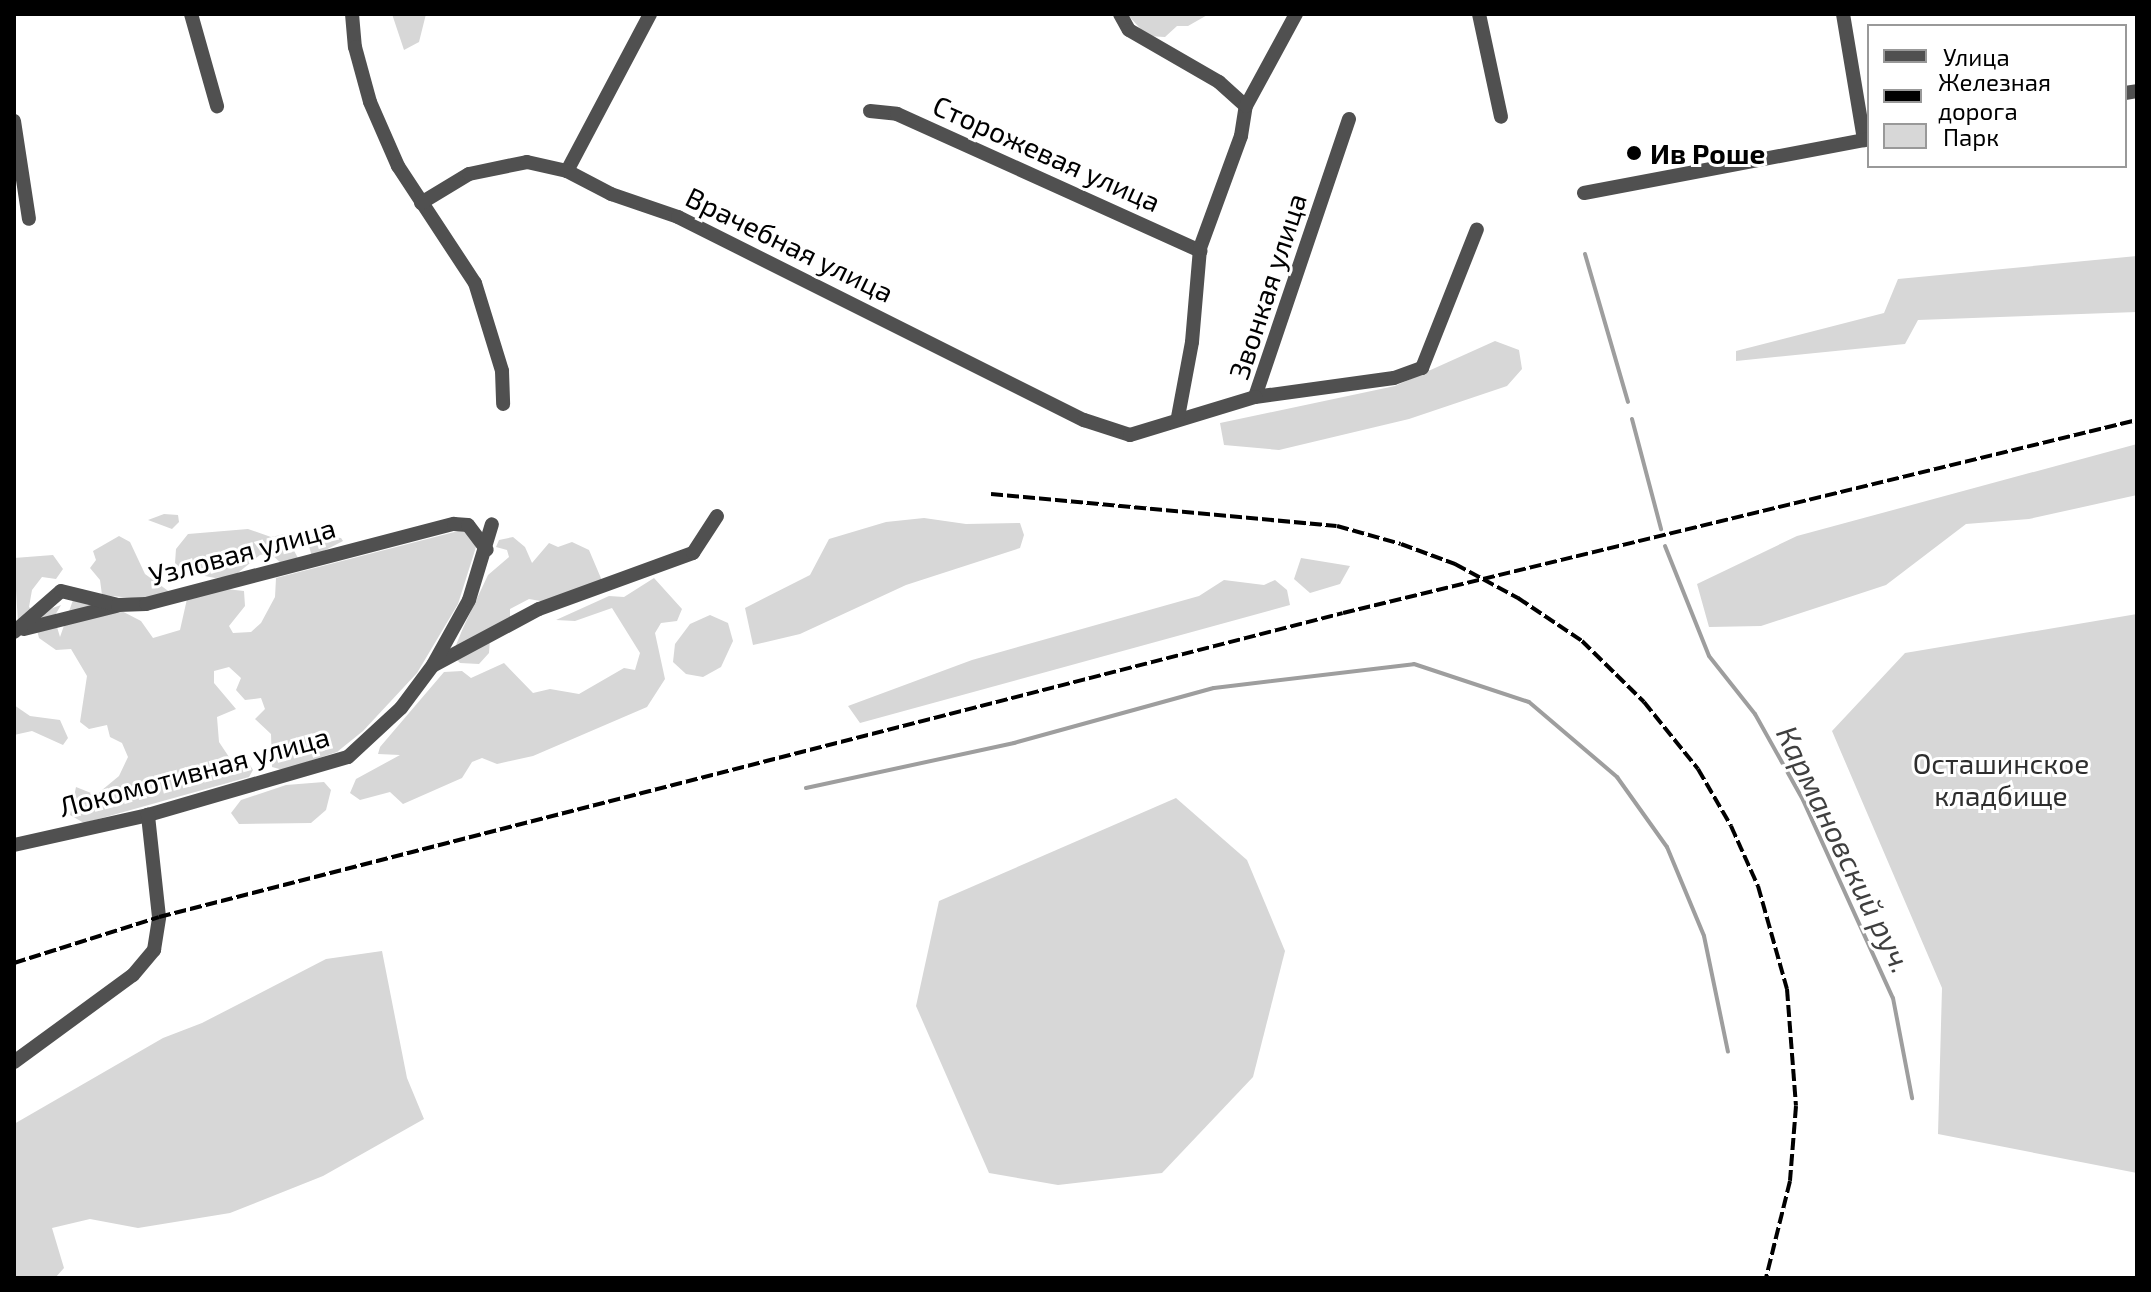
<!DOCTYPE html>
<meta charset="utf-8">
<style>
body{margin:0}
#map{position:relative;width:2151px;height:1292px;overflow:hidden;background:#fff;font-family:"Exo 2",sans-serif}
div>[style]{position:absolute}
.green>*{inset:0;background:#d7d7d7}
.stream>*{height:4px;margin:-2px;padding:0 2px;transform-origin:2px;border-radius:2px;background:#9e9e9e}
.minor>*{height:14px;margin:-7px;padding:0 7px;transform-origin:7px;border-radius:7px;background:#505050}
.rail>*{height:4px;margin-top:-2px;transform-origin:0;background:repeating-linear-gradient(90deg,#000 0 12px,transparent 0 16px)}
.dots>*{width:22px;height:22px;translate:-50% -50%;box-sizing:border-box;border:4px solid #fff;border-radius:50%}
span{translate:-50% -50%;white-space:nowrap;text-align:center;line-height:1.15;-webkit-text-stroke:6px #fff;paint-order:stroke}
.street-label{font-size:28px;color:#000}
.poi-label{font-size:28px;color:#000;font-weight:700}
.left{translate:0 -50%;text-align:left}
.park-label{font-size:28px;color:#2e2e2e}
.water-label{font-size:30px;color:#3f3f3f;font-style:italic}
.frame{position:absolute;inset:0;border:16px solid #000;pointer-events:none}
.legend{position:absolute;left:1867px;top:24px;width:260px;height:144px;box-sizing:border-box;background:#fff;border:2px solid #999;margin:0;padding:10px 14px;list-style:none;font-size:24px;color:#000}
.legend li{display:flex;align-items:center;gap:16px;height:40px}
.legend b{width:40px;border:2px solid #999}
</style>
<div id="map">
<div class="green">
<div style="clip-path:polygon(392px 14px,426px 14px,419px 42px,404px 50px)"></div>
<div style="clip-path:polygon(1127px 14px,1209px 14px,1188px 26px,1177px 26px,1165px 37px,1147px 36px)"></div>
<div style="clip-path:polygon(2137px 256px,2137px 312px,1918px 320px,1905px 344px,1736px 361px,1736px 351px,1884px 313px,1898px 279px)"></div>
<div style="clip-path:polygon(1495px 341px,1519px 350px,1522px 369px,1507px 386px,1409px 419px,1279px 450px,1224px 445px,1220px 423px,1395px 386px)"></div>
<div style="clip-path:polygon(2137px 444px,2137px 495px,2029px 519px,1966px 524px,1886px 585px,1761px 626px,1709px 627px,1697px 584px,1797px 536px)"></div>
<div style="clip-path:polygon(164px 514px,178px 515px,179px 522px,172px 529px,148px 520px)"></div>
<div style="clip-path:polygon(924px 518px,966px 524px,1020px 523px,1024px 535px,1020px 548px,906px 585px,800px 634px,753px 645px,745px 608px,810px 575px,829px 539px,886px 522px)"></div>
<div style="clip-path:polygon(248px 529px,271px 537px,285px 534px,298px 558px,283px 565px,270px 553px,260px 555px,234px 576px,215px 578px,185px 572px,175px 563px,176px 549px,188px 534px)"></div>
<div style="clip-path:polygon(462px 530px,471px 534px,476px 547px,458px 604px,417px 673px,363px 731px,337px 752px,283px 770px,272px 767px,271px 734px,255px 719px,265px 709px,261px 698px,245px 700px,236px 690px,241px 678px,229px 667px,214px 671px,214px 683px,236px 709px,217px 717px,219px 742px,231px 760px,248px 762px,253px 770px,249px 777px,84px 823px,70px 815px,76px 787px,96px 795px,119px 776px,128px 757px,122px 743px,110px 737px,107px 725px,89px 729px,80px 722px,87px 676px,71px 649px,56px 650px,39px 638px,36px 626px,18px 623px,14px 558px,53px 555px,63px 569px,56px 579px,42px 577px,32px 590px,29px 607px,36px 614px,61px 605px,54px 617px,60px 637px,73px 600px,112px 606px,141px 621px,153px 638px,180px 630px,187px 599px,226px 589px,244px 591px,245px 606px,229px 626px,233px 633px,251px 632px,261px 623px,275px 597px,276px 578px)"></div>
<div style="clip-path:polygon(319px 535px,341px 538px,343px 541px,312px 557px,307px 539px)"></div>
<div style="clip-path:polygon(119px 536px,130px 542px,145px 574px,171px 593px,141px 599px,102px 595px,100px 580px,90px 568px,96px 560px,93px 551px)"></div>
<div style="clip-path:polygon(513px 537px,525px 547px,532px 563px,549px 543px,558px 547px,572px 542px,589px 550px,603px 583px,552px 603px,529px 599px,510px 609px,510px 624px,490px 639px,489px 653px,479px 664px,460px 663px,452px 655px,463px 628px,488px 575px,509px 557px,507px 550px,496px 547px,499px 540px)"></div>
<div style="clip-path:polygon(1301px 558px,1350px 566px,1340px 584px,1310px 593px,1294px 579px)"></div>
<div style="clip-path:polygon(654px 578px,682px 609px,677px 621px,661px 623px,655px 633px,665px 679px,647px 707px,533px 756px,497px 764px,482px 758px,472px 762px,462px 778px,403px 804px,390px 792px,360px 800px,350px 793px,356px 779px,400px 755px,378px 754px,380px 747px,444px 672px,462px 671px,471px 678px,504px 663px,533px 693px,550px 689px,579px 694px,624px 668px,635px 670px,640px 653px,612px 608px,575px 621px,556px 620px,609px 596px,624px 597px)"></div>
<div style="clip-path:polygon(1224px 580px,1264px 585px,1275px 580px,1287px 590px,1290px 605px,860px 723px,848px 706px,972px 660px,1199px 596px)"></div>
<div style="clip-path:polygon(2137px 614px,2137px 1173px,1938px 1134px,1942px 988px,1832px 731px,1905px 653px)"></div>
<div style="clip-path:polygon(710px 615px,728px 623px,733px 641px,721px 667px,703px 677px,686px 674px,673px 662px,675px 644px,690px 624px)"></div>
<div style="clip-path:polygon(14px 705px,30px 716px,60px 720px,68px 738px,63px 745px,32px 731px,14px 735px)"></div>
<div style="clip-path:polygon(324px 782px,331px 790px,326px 810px,311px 823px,239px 824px,231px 813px,241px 800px,286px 785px)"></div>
<div style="clip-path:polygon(1176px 798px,1247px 860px,1285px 951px,1253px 1077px,1162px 1173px,1058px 1185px,989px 1173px,916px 1006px,939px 901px)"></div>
<div style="clip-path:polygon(382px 951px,407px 1078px,424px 1119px,323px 1176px,230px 1213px,138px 1228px,90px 1219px,52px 1228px,64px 1268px,55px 1278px,14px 1278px,14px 1124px,163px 1038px,202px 1023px,326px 959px)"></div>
</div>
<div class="stream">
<div style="left:1585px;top:254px;width:154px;rotate:73.8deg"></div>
<div style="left:1632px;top:419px;width:114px;rotate:75.2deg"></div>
<div style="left:1665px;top:546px;width:118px;rotate:68.2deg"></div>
<div style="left:1709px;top:656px;width:74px;rotate:51.6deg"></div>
<div style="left:1755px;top:714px;width:98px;rotate:60.8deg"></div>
<div style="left:1803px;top:800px;width:217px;rotate:65.6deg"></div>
<div style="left:1893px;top:998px;width:102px;rotate:79.2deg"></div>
<div style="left:806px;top:788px;width:213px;rotate:-12.2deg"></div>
<div style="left:1014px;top:743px;width:207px;rotate:-15.4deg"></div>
<div style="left:1214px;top:688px;width:201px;rotate:-6.8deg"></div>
<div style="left:1414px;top:664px;width:121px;rotate:18.3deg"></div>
<div style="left:1529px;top:702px;width:116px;rotate:40.4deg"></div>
<div style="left:1617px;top:777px;width:86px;rotate:54.5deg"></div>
<div style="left:1667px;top:847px;width:96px;rotate:67.4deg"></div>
<div style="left:1704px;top:936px;width:118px;rotate:78.3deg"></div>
</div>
<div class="minor">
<div style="left:191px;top:14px;width:96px;rotate:74.2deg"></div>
<div style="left:352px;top:14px;width:33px;rotate:85deg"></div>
<div style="left:355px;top:47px;width:57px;rotate:74.7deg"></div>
<div style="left:370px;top:102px;width:70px;rotate:66.4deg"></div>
<div style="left:398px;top:166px;width:140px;rotate:56.7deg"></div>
<div style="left:475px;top:283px;width:92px;rotate:72.9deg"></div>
<div style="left:502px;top:371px;width:33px;rotate:88deg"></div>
<div style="left:1120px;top:14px;width:18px;rotate:61deg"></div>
<div style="left:1129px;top:30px;width:104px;rotate:30deg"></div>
<div style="left:1219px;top:82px;width:36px;rotate:42deg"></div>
<div style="left:1479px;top:14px;width:105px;rotate:77.9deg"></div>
<div style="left:1843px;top:14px;width:128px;rotate:80.5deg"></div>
<div style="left:2125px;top:93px;width:12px;rotate:-9deg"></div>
<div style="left:870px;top:111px;width:27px;rotate:6deg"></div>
<div style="left:897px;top:114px;width:333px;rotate:24.3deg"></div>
<div style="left:1349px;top:119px;width:293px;rotate:108.7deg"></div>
<div style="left:1255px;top:397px;width:140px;rotate:-7.8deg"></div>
<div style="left:1394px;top:378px;width:30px;rotate:-20deg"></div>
<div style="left:1422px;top:368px;width:149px;rotate:-68.4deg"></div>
<div style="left:14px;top:121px;width:99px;rotate:81.3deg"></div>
<div style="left:567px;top:171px;width:178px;rotate:-62.1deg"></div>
<div style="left:1584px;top:193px;width:290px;rotate:-10.7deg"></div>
<div style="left:421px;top:203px;width:56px;rotate:-31.1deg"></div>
<div style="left:469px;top:174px;width:59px;rotate:-11.7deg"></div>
<div style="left:527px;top:162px;width:41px;rotate:12.7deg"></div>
<div style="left:567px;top:171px;width:50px;rotate:27.6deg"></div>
<div style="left:611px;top:194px;width:71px;rotate:18.9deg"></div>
<div style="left:678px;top:217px;width:454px;rotate:26.6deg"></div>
<div style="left:1084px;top:420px;width:48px;rotate:18.1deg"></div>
<div style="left:1130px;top:435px;width:131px;rotate:-16.9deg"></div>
<div style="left:1178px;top:417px;width:76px;rotate:-79.4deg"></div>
<div style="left:1192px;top:342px;width:94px;rotate:-85.1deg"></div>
<div style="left:1200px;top:248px;width:119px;rotate:-69.9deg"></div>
<div style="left:1241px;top:136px;width:30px;rotate:-81deg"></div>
<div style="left:1246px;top:106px;width:105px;rotate:-61.5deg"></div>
<div style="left:24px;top:629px;width:95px;rotate:-14deg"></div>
<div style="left:14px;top:632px;width:62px;rotate:-41.1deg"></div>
<div style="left:61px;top:591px;width:59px;rotate:13.8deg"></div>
<div style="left:118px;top:605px;width:28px;rotate:-2deg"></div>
<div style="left:146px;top:604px;width:318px;rotate:-14.6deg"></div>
<div style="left:454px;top:524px;width:14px;rotate:4deg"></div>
<div style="left:468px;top:525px;width:31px;rotate:53deg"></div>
<div style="left:434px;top:665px;width:119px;rotate:-28.1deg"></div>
<div style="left:539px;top:609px;width:164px;rotate:-20deg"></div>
<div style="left:693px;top:553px;width:44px;rotate:-57deg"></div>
<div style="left:14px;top:845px;width:137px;rotate:-12.6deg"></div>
<div style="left:148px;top:815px;width:208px;rotate:-16.2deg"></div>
<div style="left:348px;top:757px;width:72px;rotate:-42.8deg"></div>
<div style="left:401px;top:708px;width:54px;rotate:-53.3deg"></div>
<div style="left:433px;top:665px;width:74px;rotate:-61deg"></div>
<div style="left:469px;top:600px;width:79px;rotate:-73.2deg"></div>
<div style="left:14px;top:1062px;width:147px;rotate:-36.2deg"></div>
<div style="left:133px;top:975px;width:33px;rotate:-50deg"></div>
<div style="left:154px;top:950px;width:33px;rotate:-81deg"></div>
<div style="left:159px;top:917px;width:103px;rotate:-96.2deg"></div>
</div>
<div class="rail">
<div style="left:991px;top:494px;width:347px;rotate:5.3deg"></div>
<div style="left:1337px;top:526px;width:66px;rotate:15.7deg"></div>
<div style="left:1401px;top:544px;width:58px;rotate:20.3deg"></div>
<div style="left:1455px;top:564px;width:72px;rotate:28.4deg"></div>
<div style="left:1518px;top:598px;width:77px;rotate:33.9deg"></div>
<div style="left:1582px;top:641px;width:87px;rotate:44.5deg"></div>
<div style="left:1644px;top:702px;width:86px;rotate:51.1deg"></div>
<div style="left:1698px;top:769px;width:66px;rotate:59.9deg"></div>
<div style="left:1731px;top:826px;width:66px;rotate:65.8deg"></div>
<div style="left:1758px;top:886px;width:107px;rotate:74.3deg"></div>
<div style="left:1787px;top:989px;width:117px;rotate:85.6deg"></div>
<div style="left:1796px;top:1106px;width:75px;rotate:94.6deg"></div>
<div style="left:1790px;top:1181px;width:100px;rotate:103.9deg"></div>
<div style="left:14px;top:963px;width:152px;rotate:-17.6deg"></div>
<div style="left:159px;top:917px;width:1222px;rotate:-14.4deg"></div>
<div style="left:1343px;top:613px;width:817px;rotate:-13.66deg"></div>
</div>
<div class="dots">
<div style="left:1634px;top:153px;background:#000"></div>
</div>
<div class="street-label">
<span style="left:1047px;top:153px;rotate:24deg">Сторожевая улица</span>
<span style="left:790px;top:244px;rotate:26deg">Врачебная улица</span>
<span style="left:1267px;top:286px;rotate:-72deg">Звонкая улица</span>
<span style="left:242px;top:551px;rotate:-15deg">Узловая улица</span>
<span style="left:194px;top:771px;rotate:-15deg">Локомотивная улица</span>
</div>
<div class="poi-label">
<span class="left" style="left:1650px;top:153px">Ив Роше</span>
</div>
<div class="park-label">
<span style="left:2001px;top:779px">Осташинское<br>кладбище</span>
</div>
<div class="water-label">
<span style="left:1845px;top:849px;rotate:64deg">Кармановский руч.</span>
</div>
<div class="frame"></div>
<ul class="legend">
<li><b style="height:10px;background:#505050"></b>Улица</li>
<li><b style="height:10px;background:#000"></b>Железная дорога</li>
<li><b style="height:22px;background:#d7d7d7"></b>Парк</li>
</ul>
</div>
